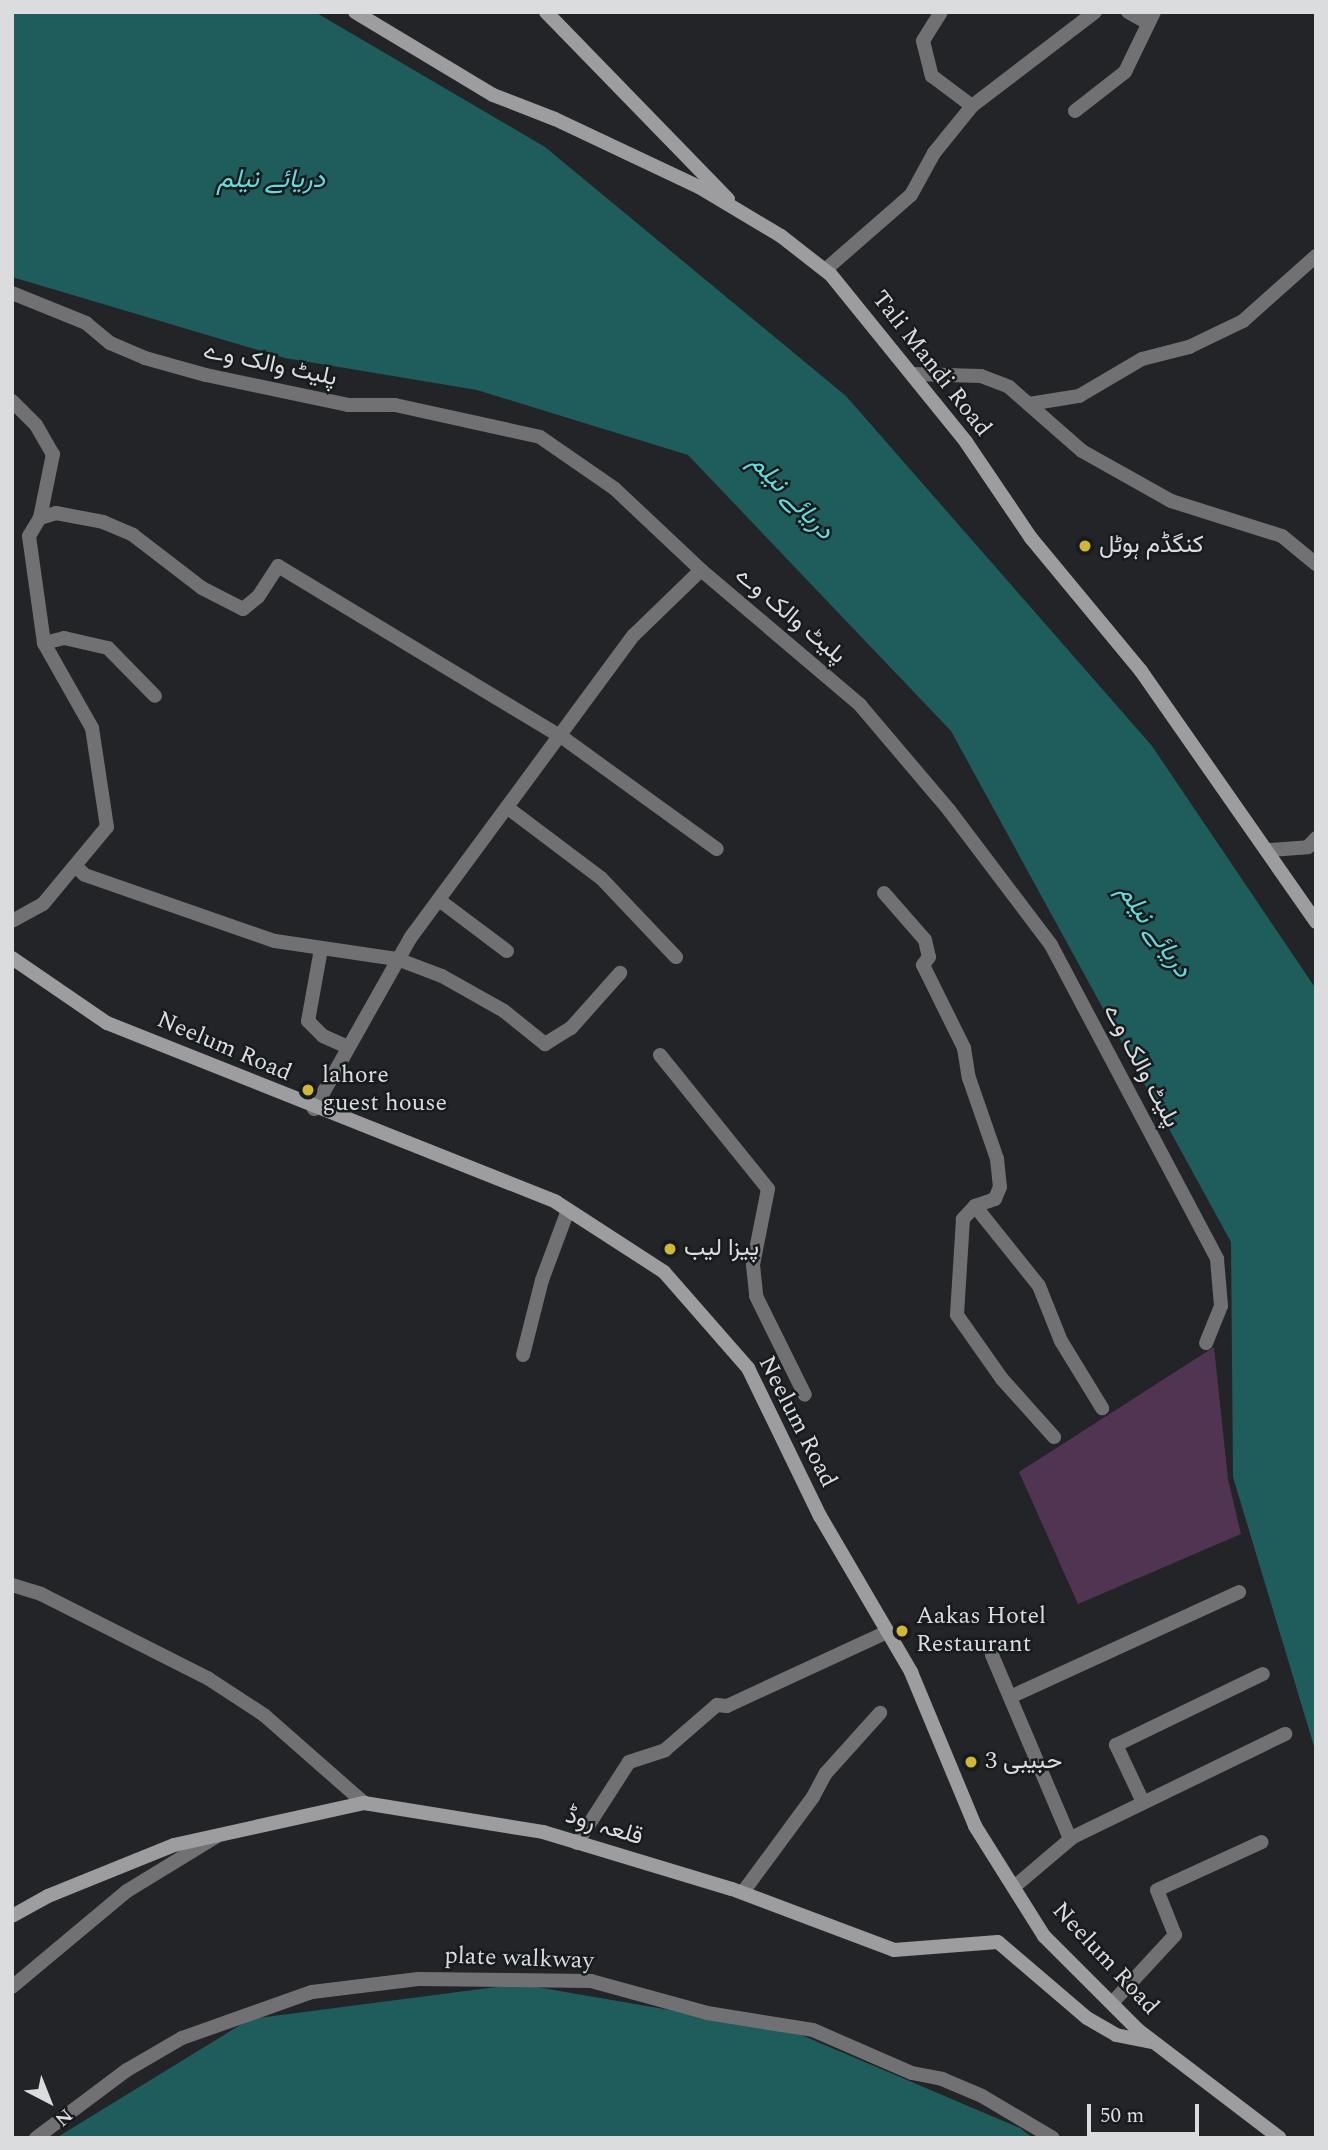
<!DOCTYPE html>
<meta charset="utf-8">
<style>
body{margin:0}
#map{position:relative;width:1328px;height:2150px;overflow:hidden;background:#222428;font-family:Spectral,Vazirmatn,serif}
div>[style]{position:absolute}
.green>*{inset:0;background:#513352}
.water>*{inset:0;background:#1f5c5c}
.street>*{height:14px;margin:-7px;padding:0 7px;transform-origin:7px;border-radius:7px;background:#717173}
.secondary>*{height:14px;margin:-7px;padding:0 7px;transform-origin:7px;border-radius:7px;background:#9d9da0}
.dots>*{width:19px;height:19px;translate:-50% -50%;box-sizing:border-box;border:4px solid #181b1e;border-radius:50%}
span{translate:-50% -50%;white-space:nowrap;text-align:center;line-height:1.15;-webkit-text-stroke:5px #181b1e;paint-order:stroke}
.street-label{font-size:24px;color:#dadcde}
.poi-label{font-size:24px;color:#dadcde}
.left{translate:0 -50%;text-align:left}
.water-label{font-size:26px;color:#64dbdb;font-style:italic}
.frame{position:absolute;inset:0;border:14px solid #dadcde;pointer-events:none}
.north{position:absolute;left:14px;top:2066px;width:70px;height:70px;-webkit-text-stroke:5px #181b1e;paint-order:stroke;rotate:138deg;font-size:19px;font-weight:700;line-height:28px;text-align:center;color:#dadcde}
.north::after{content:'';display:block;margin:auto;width:24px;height:32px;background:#dadcde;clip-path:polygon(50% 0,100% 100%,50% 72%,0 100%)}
.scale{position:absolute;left:1087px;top:2104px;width:112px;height:32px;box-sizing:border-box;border:4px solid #dadcde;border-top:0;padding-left:9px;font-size:21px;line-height:24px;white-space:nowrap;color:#dadcde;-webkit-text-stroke:5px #181b1e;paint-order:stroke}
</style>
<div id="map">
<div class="green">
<div style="clip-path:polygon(1214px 1347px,1228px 1479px,1241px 1534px,1078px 1604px,1019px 1472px)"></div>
</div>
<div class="water">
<div style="clip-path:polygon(12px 12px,315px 12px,545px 147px,846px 396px,1152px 746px,1316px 989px,1316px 1753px,1233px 1477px,1231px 1242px,951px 731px,688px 455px,477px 390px,285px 358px,12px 277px)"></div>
<div style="clip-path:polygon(519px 1984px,792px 2031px,1020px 2128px,1033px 2138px,56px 2138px,250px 2019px)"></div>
</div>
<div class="street">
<div style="left:941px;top:12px;width:34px;rotate:122deg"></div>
<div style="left:923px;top:41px;width:36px;rotate:76deg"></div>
<div style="left:932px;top:76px;width:50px;rotate:36.9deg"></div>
<div style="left:1128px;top:12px;width:21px;rotate:29deg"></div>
<div style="left:1075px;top:111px;width:63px;rotate:-38deg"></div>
<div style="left:1125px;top:72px;width:67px;rotate:-64.2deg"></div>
<div style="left:825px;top:270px;width:114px;rotate:-41.1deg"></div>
<div style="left:911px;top:195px;width:48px;rotate:-61.3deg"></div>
<div style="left:934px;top:153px;width:60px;rotate:-51deg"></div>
<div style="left:972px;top:106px;width:155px;rotate:-37.4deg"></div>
<div style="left:12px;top:293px;width:80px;rotate:22.1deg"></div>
<div style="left:86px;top:323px;width:31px;rotate:40deg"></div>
<div style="left:110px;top:343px;width:38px;rotate:23deg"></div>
<div style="left:145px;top:358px;width:63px;rotate:15.6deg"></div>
<div style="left:206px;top:375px;width:145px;rotate:11.9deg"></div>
<div style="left:348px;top:405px;width:47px"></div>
<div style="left:395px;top:405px;width:148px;rotate:12.4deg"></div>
<div style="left:540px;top:437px;width:91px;rotate:34.7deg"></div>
<div style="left:615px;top:489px;width:118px;rotate:43.3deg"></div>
<div style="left:701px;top:570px;width:209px;rotate:40.3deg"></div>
<div style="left:860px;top:705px;width:138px;rotate:49.7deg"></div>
<div style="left:949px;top:810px;width:169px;rotate:52.9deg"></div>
<div style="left:1051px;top:945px;width:355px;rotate:62.1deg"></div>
<div style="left:1217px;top:1259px;width:47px;rotate:85.1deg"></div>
<div style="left:1221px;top:1306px;width:40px;rotate:112deg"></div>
<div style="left:913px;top:374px;width:68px;rotate:1.7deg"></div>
<div style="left:981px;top:376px;width:30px;rotate:21deg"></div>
<div style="left:1009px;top:387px;width:97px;rotate:41.2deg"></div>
<div style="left:1082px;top:451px;width:102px;rotate:29.3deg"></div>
<div style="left:1171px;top:501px;width:116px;rotate:17.5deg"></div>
<div style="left:1282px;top:536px;width:44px;rotate:39.5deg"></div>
<div style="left:12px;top:401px;width:34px;rotate:45deg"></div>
<div style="left:36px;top:425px;width:34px;rotate:60deg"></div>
<div style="left:53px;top:454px;width:65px;rotate:101.5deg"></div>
<div style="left:1029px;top:404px;width:51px;rotate:-9.1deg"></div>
<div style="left:1079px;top:396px;width:73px;rotate:-30.4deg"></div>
<div style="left:1142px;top:359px;width:49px;rotate:-14.3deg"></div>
<div style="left:1189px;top:347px;width:60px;rotate:-25.7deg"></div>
<div style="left:1243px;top:321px;width:98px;rotate:-41.7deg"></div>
<div style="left:44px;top:643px;width:108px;rotate:-98deg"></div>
<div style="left:29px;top:536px;width:21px;rotate:-59deg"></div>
<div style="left:40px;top:518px;width:17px;rotate:-17deg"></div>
<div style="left:56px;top:513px;width:48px;rotate:10.8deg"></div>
<div style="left:103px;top:522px;width:33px;rotate:23deg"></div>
<div style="left:133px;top:535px;width:87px;rotate:37.5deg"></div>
<div style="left:202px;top:588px;width:46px;rotate:27.1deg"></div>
<div style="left:243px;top:609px;width:19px;rotate:-39deg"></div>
<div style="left:258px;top:597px;width:37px;rotate:-57deg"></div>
<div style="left:278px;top:566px;width:332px;rotate:31.1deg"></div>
<div style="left:562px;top:737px;width:191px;rotate:35.9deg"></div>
<div style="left:508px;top:808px;width:116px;rotate:37deg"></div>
<div style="left:601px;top:878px;width:109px;rotate:46.5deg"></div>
<div style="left:1269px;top:850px;width:39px;rotate:-4deg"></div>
<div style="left:1308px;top:847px;width:12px;rotate:-48deg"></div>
<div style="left:75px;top:866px;width:13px;rotate:42deg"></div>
<div style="left:85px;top:875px;width:201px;rotate:19.2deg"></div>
<div style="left:275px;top:941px;width:123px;rotate:8.4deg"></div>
<div style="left:397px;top:959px;width:48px;rotate:20.7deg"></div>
<div style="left:442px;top:976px;width:71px;rotate:29.4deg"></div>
<div style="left:504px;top:1011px;width:53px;rotate:38.8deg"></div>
<div style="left:545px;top:1044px;width:31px;rotate:-32deg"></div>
<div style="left:571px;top:1028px;width:74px;rotate:-48.3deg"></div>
<div style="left:884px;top:893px;width:62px;rotate:48.9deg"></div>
<div style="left:925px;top:940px;width:17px;rotate:77deg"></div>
<div style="left:929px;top:957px;width:10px;rotate:127deg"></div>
<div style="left:923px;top:965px;width:93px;rotate:63.7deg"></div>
<div style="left:964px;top:1048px;width:30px;rotate:81deg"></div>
<div style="left:969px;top:1078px;width:86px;rotate:70.9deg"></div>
<div style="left:997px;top:1159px;width:28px;rotate:84deg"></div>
<div style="left:1000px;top:1187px;width:13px;rotate:113deg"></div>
<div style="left:995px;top:1199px;width:21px;rotate:161deg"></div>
<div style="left:975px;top:1206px;width:18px;rotate:133deg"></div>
<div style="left:963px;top:1219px;width:96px;rotate:93.6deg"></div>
<div style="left:957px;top:1315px;width:78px;rotate:54.9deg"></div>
<div style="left:1002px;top:1379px;width:78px;rotate:48.1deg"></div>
<div style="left:439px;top:900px;width:85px;rotate:36.9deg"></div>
<div style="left:12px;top:921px;width:35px;rotate:-29deg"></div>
<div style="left:43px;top:904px;width:100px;rotate:-50.3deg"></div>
<div style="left:107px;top:827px;width:100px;rotate:-98.6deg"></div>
<div style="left:92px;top:728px;width:98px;rotate:-119.5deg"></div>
<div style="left:44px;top:643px;width:21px;rotate:-14deg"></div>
<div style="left:64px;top:638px;width:45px;rotate:12.8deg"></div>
<div style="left:108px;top:648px;width:67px;rotate:45.6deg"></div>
<div style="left:321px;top:949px;width:73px;rotate:100.2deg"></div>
<div style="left:308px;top:1021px;width:21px;rotate:45deg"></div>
<div style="left:323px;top:1036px;width:27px;rotate:24deg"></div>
<div style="left:660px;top:1055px;width:172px;rotate:51.1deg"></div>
<div style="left:768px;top:1189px;width:77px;rotate:101.2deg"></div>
<div style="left:753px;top:1265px;width:31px;rotate:84deg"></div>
<div style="left:756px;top:1296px;width:110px;rotate:63.7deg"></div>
<div style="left:314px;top:1109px;width:197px;rotate:-60.6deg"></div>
<div style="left:411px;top:937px;width:375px;rotate:-53.6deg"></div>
<div style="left:634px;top:635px;width:93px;rotate:-44.1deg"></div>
<div style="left:975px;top:1206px;width:102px;rotate:51.3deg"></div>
<div style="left:1039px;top:1286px;width:59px;rotate:68.2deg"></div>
<div style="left:1061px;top:1341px;width:79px;rotate:58.5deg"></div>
<div style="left:523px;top:1355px;width:77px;rotate:-75.8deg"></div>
<div style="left:542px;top:1280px;width:75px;rotate:-69.6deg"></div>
<div style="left:12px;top:1585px;width:30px;rotate:17deg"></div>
<div style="left:41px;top:1594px;width:188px;rotate:26.8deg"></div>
<div style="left:209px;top:1679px;width:66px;rotate:33.2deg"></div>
<div style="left:264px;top:1715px;width:133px;rotate:41.3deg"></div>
<div style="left:992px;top:1655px;width:200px;rotate:67deg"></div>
<div style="left:1010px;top:1697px;width:252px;rotate:-24.6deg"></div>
<div style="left:1142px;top:1800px;width:61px;rotate:-115.3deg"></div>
<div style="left:1116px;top:1745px;width:163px;rotate:-25.8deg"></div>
<div style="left:577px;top:1843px;width:96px;rotate:-57.3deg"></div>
<div style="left:629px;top:1762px;width:38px;rotate:-18deg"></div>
<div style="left:665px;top:1750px;width:69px;rotate:-40.9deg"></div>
<div style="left:717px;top:1705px;width:10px;rotate:6deg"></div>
<div style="left:727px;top:1706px;width:176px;rotate:-24.8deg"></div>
<div style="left:1014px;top:1887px;width:77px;rotate:-40.3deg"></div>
<div style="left:1073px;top:1837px;width:236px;rotate:-25.9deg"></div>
<div style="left:743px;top:1892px;width:118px;rotate:-53.6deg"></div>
<div style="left:813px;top:1797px;width:27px;rotate:-62deg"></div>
<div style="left:826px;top:1773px;width:81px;rotate:-48deg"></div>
<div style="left:12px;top:1987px;width:150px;rotate:-39.9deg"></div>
<div style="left:127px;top:1891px;width:105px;rotate:-31.4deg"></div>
<div style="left:1112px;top:2003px;width:93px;rotate:-47.2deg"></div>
<div style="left:1175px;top:1935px;width:48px;rotate:-111.8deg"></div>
<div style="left:1157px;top:1890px;width:115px;rotate:-24.6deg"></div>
<div style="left:36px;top:2138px;width:114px;rotate:-36.8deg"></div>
<div style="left:127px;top:2070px;width:64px;rotate:-30.2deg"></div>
<div style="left:182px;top:2038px;width:138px;rotate:-19.5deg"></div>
<div style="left:312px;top:1992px;width:107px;rotate:-7deg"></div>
<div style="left:418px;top:1979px;width:173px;rotate:0.7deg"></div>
<div style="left:591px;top:1981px;width:120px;rotate:15.4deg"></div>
<div style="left:707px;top:2013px;width:107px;rotate:9.1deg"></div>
<div style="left:813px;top:2030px;width:108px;rotate:23.5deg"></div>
<div style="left:912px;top:2073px;width:31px;rotate:11deg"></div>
<div style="left:942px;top:2079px;width:43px;rotate:23deg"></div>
<div style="left:982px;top:2096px;width:82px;rotate:30.6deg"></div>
</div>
<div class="secondary">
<div style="left:355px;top:12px;width:161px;rotate:31deg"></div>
<div style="left:493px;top:95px;width:66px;rotate:21.2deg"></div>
<div style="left:555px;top:119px;width:159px;rotate:25.3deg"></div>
<div style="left:699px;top:187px;width:96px;rotate:30.9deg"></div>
<div style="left:781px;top:236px;width:63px;rotate:38deg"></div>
<div style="left:831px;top:275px;width:215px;rotate:51deg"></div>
<div style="left:966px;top:442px;width:116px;rotate:55.9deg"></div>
<div style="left:1031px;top:538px;width:173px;rotate:50.4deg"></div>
<div style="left:1141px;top:671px;width:306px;rotate:55.1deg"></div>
<div style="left:546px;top:12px;width:261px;rotate:45.8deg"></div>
<div style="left:12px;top:958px;width:115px;rotate:34.4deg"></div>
<div style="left:107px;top:1023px;width:483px;rotate:21.7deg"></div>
<div style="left:556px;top:1202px;width:129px;rotate:32.9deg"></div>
<div style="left:664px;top:1272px;width:128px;rotate:48.8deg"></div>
<div style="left:748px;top:1368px;width:165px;rotate:64.1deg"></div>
<div style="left:820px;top:1516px;width:181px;rotate:59.7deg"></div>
<div style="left:911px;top:1672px;width:167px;rotate:67.4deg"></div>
<div style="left:975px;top:1826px;width:130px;rotate:57.9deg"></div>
<div style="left:1044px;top:1936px;width:133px;rotate:45deg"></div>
<div style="left:1138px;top:2030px;width:178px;rotate:37.3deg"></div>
<div style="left:12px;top:1916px;width:41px;rotate:-29.1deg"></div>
<div style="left:48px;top:1896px;width:136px;rotate:-22deg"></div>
<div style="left:174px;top:1845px;width:195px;rotate:-12.5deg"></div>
<div style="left:364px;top:1803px;width:181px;rotate:9.2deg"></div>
<div style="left:543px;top:1832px;width:197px;rotate:16.8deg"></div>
<div style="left:732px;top:1889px;width:173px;rotate:20.6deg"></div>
<div style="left:894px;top:1950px;width:104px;rotate:-4.4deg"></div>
<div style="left:998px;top:1942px;width:117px;rotate:40.5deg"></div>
<div style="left:1087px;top:2018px;width:34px;rotate:30deg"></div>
<div style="left:1116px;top:2035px;width:36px;rotate:11deg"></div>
</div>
<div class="dots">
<div style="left:1085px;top:546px;background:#d0b736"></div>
<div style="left:308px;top:1090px;background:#d0b736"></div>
<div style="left:670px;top:1249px;background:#d0b736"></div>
<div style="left:902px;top:1631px;background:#d0b736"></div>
<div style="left:971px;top:1762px;background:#d0b736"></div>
</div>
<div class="street-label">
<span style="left:931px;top:364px;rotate:52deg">Tali Mandi Road</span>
<span style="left:270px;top:365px;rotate:12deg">پلیٹ والک وے</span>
<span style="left:790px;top:616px;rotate:40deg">پلیٹ والک وے</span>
<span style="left:224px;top:1047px;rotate:23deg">Neelum Road</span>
<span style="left:1141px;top:1066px;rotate:62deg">پلیٹ والک وے</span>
<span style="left:797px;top:1422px;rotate:63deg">Neelum Road</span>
<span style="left:604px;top:1827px;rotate:17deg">قلعہ روڈ</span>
<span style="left:519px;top:1959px;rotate:2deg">plate walkway</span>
<span style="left:1105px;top:1959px;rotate:47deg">Neelum Road</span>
</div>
<div class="poi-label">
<span class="left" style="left:1099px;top:546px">کنگڈم ہوٹل</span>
<span class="left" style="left:322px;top:1090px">lahore<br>guest house</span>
<span class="left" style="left:684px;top:1249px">پیزا لیب</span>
<span class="left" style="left:916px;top:1631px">Aakas Hotel<br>Restaurant</span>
<span class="left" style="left:985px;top:1762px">حبیبی 3</span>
</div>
<div class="water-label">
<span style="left:271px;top:180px">دریائے نیلم</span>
<span style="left:791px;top:497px;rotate:46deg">دریائے نیلم</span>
<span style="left:1154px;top:931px;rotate:55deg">دریائے نیلم</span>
</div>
<div class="frame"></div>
<div class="north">N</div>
<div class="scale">50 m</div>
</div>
